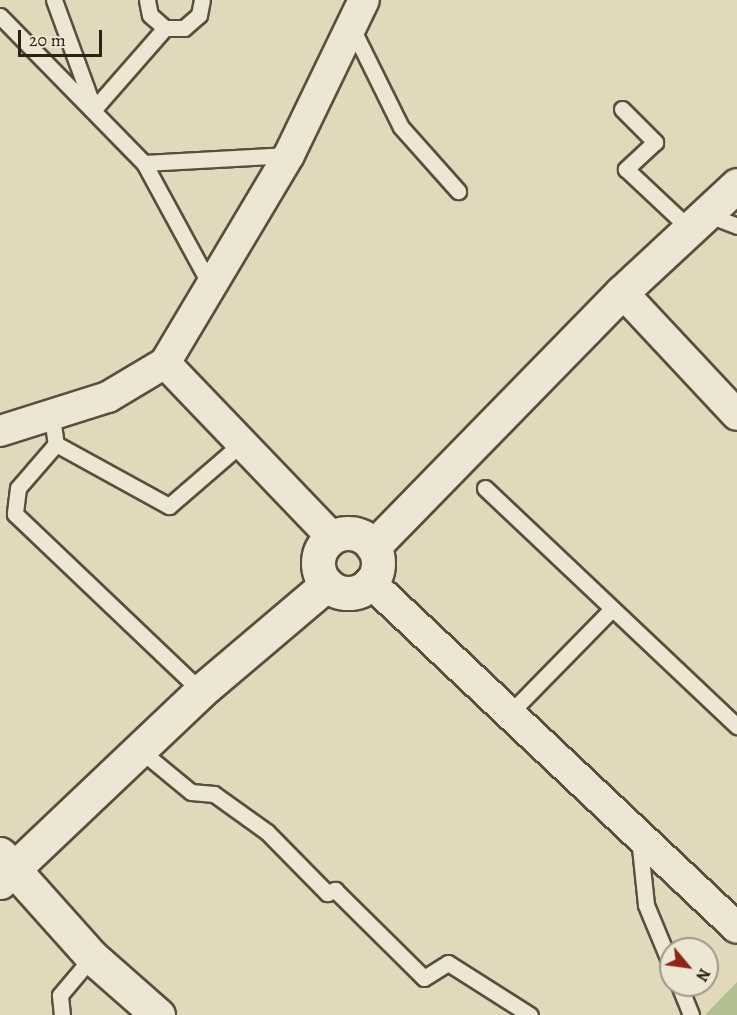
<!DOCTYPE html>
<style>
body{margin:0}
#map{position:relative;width:737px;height:1015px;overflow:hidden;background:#e2d9bc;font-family:Alegreya,serif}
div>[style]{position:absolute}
.green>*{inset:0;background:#b3bf91}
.roads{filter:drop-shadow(2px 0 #5b4e3c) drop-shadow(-2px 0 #5b4e3c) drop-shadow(0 2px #5b4e3c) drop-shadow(0 -2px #5b4e3c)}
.lane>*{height:15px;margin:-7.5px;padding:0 7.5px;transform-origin:7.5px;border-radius:7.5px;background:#ece6d3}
.street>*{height:30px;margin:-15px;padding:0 15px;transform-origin:15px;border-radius:15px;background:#ece6d3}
.secondary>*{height:33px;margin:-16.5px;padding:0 16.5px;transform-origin:16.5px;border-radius:16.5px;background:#ece6d3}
.secondary>.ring{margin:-16.5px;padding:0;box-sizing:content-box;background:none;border:33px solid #ece6d3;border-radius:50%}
span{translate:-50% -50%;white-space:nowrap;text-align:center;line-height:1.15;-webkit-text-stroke:4.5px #ece6d3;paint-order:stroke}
.north{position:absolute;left:659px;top:937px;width:60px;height:60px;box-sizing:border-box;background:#ece6d3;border:2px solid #a09786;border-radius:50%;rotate:119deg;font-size:16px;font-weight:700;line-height:24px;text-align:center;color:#2e2012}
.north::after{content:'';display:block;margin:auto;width:21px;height:27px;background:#8f2418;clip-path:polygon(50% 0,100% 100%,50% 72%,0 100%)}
.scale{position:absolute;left:18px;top:30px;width:84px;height:27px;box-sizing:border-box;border:3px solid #2e2012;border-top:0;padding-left:8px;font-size:18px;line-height:21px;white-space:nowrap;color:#2e2012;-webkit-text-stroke:4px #ece6d3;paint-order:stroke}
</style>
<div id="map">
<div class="green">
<div style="clip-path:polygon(737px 981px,737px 1015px,705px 1015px,737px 982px)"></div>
</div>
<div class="roads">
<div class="lane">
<div style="left:54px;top:0;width:111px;rotate:69.9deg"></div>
<div style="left:147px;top:0;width:15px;rotate:79deg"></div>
<div style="left:150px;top:15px;width:20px;rotate:41deg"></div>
<div style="left:165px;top:28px;width:19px"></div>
<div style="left:184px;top:28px;width:20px;rotate:-41deg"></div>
<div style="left:199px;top:15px;width:15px;rotate:-79deg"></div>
<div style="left:0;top:16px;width:206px;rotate:45.6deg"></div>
<div style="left:144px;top:163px;width:142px;rotate:61.5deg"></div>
<div style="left:352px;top:28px;width:110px;rotate:63.7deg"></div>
<div style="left:401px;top:127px;width:86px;rotate:48.3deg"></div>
<div style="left:94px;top:109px;width:108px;rotate:-48.8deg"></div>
<div style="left:622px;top:109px;width:47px;rotate:45deg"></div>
<div style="left:655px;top:142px;width:40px;rotate:137deg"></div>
<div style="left:626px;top:169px;width:88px;rotate:43.2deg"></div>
<div style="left:144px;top:163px;width:145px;rotate:-3.2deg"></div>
<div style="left:706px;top:214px;width:33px;rotate:21deg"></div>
<div style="left:52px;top:417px;width:27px;rotate:82deg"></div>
<div style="left:56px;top:444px;width:58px;rotate:130.8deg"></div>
<div style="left:18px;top:488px;width:26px;rotate:97deg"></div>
<div style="left:15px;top:514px;width:257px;rotate:43.6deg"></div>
<div style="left:56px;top:444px;width:129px;rotate:28.8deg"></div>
<div style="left:169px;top:506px;width:96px;rotate:-40.8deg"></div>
<div style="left:485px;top:488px;width:347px;rotate:43.4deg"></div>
<div style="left:509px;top:714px;width:147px;rotate:-45.6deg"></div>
<div style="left:140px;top:750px;width:66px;rotate:39.5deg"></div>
<div style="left:191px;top:792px;width:23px;rotate:5deg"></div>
<div style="left:214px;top:794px;width:65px;rotate:35.6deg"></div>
<div style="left:267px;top:832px;width:86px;rotate:45.5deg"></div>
<div style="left:327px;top:893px;width:9px;rotate:-21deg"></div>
<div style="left:335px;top:890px;width:125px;rotate:44.7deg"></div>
<div style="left:424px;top:978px;width:28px;rotate:-32deg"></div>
<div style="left:448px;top:963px;width:97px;rotate:32.4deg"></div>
<div style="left:639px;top:838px;width:67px;rotate:84deg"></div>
<div style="left:646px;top:905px;width:65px;rotate:67.4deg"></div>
<div style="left:679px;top:985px;width:32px;rotate:68deg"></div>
<div style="left:62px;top:1015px;width:20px;rotate:-96deg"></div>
<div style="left:60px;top:995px;width:50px;rotate:-49.9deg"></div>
</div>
<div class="street">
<div style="left:622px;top:292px;width:168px;rotate:46.9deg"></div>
<div style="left:165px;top:363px;width:241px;rotate:46.2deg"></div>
<div style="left:0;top:431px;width:113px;rotate:-17.5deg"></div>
<div style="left:108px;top:397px;width:66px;rotate:-30.8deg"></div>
<div style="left:165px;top:363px;width:242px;rotate:-59.2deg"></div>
<div style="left:289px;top:155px;width:172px;rotate:-64.2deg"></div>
<div style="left:370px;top:582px;width:504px;rotate:43.31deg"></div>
</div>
<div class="secondary">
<div class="ring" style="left:318px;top:533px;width:27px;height:27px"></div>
<div style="left:373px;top:547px;width:356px;rotate:-45.7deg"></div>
<div style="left:622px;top:292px;width:157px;rotate:-42.9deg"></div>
<div style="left:0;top:854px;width:138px;rotate:48.2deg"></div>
<div style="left:92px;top:957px;width:88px;rotate:41.3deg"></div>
<div style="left:0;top:882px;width:277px;rotate:-43.5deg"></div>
<div style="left:201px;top:691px;width:165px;rotate:-40.3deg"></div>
</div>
</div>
<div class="north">N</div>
<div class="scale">20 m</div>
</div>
